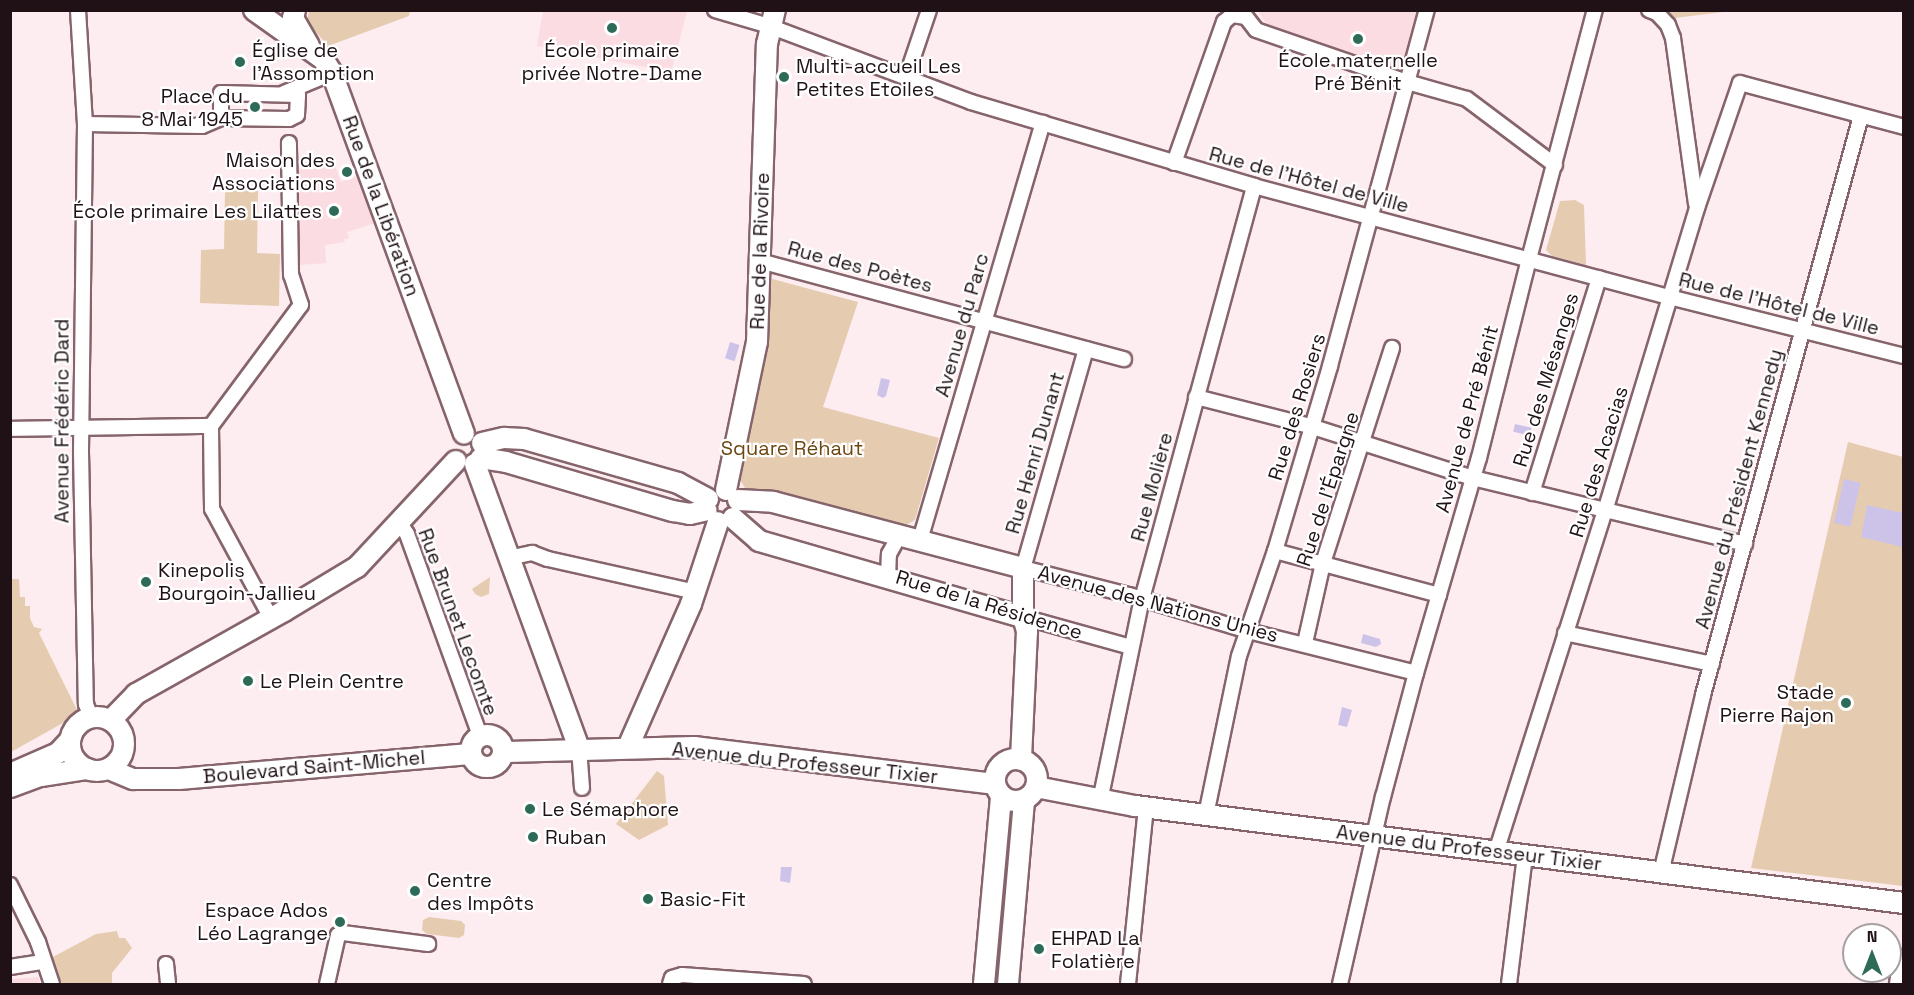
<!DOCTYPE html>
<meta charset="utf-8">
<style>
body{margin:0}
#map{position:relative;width:1914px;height:995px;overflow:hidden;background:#fdedf0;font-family:"Space Grotesk",sans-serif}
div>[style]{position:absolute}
.built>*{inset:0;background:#fadce2}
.green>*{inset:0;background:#e5ccb0}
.water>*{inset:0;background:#cdc3e9;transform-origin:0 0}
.roads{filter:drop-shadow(2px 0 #86646b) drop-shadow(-2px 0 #86646b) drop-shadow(0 2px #86646b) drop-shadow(0 -2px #86646b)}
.street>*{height:14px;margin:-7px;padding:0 7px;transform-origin:7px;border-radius:7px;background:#fff}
.secondary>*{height:20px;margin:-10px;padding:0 10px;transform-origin:10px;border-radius:10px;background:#fff}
.secondary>.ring{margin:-10px;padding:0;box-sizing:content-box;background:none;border:20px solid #fff;border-radius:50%}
.dots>*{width:16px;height:16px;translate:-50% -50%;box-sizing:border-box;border:3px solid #fff;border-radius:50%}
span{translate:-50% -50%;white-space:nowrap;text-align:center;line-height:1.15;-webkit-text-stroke:4.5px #fff;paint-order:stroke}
.poi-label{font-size:20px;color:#1f1115}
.left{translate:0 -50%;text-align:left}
.right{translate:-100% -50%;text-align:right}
.street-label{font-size:20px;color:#1f1115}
.park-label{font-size:20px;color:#6b4611}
.frame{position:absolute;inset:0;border:12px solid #1f1115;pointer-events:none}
.north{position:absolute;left:1842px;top:923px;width:60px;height:60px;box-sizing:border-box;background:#fff;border:2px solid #a5a0a1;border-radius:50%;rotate:0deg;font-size:16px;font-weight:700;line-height:24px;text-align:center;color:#1f1115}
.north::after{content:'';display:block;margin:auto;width:21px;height:27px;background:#2d6b58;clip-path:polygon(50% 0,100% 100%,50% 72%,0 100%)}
</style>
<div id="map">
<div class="built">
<div style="clip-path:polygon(543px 11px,543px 10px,687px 11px,671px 72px,537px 46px)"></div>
<div style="clip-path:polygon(1258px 11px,1418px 11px,1406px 61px,1402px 67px,1393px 69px,1267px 25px)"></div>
<div style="clip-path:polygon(324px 164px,326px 167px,335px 165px,341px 182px,357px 176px,375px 223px,347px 232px,349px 238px,344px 239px,345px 242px,325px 245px,326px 263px,299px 265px,298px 170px)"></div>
<div style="clip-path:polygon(38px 977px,41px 984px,11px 984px,11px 979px)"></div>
</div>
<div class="green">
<div style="clip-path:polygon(309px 11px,309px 10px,410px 11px,409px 16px,328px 46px,307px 22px)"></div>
<div style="clip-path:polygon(1666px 11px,1731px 11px,1675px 18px)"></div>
<div style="clip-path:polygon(225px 190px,258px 191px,257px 253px,280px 254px,279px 306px,200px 303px,201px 250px,224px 249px)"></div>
<div style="clip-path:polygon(1575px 200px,1584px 205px,1586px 265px,1552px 256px,1546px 250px,1560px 201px)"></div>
<div style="clip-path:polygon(765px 277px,858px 302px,823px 407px,939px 438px,915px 520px,899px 529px,745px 488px,735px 472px)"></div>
<div style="clip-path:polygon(1848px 442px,1903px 457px,1903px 886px,1751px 868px)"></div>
<div style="clip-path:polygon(490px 577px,489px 594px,481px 597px,475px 594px,472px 589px)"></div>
<div style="clip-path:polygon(11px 579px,19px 579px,20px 597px,25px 597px,25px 606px,30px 606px,30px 618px,34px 627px,42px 629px,39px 633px,79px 714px,11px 752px)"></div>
<div style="clip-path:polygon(657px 771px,664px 776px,668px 825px,639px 840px,616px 824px)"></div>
<div style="clip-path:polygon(429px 917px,461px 921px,465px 925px,464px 935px,459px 938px,427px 934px,422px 930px,423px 920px)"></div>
<div style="clip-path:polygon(117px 931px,119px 938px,125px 938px,132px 948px,112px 973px,112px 984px,62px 984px,51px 958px,96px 934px)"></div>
</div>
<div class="water">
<div style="left:730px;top:342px;width:10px;height:17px;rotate:17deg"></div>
<div style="clip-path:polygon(881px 378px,890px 380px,886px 396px,883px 398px,877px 395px)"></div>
<div style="left:1515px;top:424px;width:17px;height:8px;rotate:13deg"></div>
<div style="left:1844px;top:479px;width:17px;height:45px;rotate:13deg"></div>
<div style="clip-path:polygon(1867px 505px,1903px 513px,1903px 547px,1861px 537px)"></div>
<div style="clip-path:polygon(1363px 634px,1380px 639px,1381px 644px,1376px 647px,1361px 643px)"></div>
<div style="clip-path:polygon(1342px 707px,1352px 710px,1347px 727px,1338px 725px)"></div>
<div style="clip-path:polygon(781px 867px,792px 867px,790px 883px,780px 881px)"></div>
</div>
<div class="roads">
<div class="street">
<div style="left:78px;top:10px;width:114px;rotate:86.5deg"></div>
<div style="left:85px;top:124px;width:328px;rotate:90.7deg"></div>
<div style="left:81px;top:452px;width:252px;rotate:88.9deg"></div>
<div style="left:86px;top:704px;width:15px;rotate:70deg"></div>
<div style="left:715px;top:10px;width:56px;rotate:16.5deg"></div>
<div style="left:769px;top:26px;width:216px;rotate:20.6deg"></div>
<div style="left:971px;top:102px;width:295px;rotate:16.5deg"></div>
<div style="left:1254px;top:186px;width:430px;rotate:15deg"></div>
<div style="left:1669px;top:297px;width:242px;rotate:14.1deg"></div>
<div style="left:1649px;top:10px;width:9px;rotate:21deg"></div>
<div style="left:1657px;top:13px;width:16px;rotate:47deg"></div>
<div style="left:1668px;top:25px;width:14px;rotate:69deg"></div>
<div style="left:1673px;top:38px;width:167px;rotate:82.1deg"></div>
<div style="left:906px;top:78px;width:72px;rotate:-71.3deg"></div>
<div style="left:284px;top:93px;width:52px;rotate:-22.6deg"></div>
<div style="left:85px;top:124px;width:117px;rotate:1deg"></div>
<div style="left:202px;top:126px;width:21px;rotate:-23deg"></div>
<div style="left:221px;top:118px;width:68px;rotate:0.8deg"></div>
<div style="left:289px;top:119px;width:9px;rotate:-27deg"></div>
<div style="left:297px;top:115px;width:20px;rotate:-87deg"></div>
<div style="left:298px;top:95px;width:77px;rotate:-178.5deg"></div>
<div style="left:221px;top:93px;width:25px;rotate:90deg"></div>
<div style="left:1174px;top:163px;width:150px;rotate:-70.5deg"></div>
<div style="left:1224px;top:22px;width:11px;rotate:-41deg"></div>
<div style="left:1232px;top:15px;width:14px;rotate:8deg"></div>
<div style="left:1246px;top:17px;width:16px;rotate:52deg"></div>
<div style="left:1256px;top:30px;width:160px;rotate:19deg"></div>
<div style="left:1407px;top:82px;width:62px;rotate:15.8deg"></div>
<div style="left:1467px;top:99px;width:110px;rotate:36.9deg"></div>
<div style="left:760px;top:261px;width:377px;rotate:15.1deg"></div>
<div style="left:1086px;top:349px;width:228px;rotate:106deg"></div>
<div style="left:1023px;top:568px;width:109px;rotate:14.3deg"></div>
<div style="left:1129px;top:595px;width:124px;rotate:16.8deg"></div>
<div style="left:1248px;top:631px;width:173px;rotate:14deg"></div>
<div style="left:1196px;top:397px;width:118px;rotate:14.3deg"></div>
<div style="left:1310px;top:426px;width:171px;rotate:17.7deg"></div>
<div style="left:1473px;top:478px;width:280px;rotate:13.6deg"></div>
<div style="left:10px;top:429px;width:201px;rotate:-0.9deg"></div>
<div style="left:1532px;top:493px;width:225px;rotate:-72.7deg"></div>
<div style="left:399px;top:522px;width:14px;rotate:56deg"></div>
<div style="left:407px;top:534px;width:215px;rotate:70.1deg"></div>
<div style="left:920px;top:540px;width:435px;rotate:-73.6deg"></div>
<div style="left:1275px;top:551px;width:170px;rotate:15deg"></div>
<div style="left:508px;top:558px;width:25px;rotate:-12deg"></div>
<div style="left:532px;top:553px;width:17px;rotate:21deg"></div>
<div style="left:548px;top:559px;width:152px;rotate:12.6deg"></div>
<div style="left:888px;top:579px;width:25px;rotate:-88deg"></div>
<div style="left:889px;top:554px;width:21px;rotate:-61deg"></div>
<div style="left:1023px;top:617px;width:112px;rotate:15.5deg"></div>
<div style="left:271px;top:618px;width:124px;rotate:-118.4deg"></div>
<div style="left:212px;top:509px;width:83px;rotate:-90.7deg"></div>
<div style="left:211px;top:426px;width:151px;rotate:-53.4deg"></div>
<div style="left:301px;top:305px;width:32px;rotate:-108deg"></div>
<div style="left:291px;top:275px;width:132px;rotate:-90.9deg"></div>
<div style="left:1565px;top:633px;width:150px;rotate:11.9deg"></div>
<div style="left:1305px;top:643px;width:82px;rotate:-77.3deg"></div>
<div style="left:1323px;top:563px;width:226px;rotate:-72.2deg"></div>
<div style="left:579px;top:748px;width:40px;rotate:85.7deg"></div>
<div style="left:1100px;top:801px;width:206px;rotate:-78.3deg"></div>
<div style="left:1142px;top:599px;width:428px;rotate:-74.8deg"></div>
<div style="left:1206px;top:815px;width:162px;rotate:-78.3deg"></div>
<div style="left:1239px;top:656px;width:111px;rotate:-71.1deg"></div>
<div style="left:1275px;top:551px;width:193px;rotate:-73.4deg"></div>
<div style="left:1330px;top:366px;width:369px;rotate:-74.8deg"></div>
<div style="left:1496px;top:852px;width:358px;rotate:-72.3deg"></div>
<div style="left:1605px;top:511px;width:317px;rotate:-73.1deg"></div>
<div style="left:1697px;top:208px;width:132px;rotate:-71deg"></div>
<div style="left:1740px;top:83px;width:170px;rotate:15deg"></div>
<div style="left:1661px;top:873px;width:183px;rotate:-76.7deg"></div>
<div style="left:1703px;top:695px;width:600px;rotate:-74.74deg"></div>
<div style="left:10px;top:885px;width:64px;rotate:63.8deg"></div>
<div style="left:38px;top:942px;width:44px;rotate:71.6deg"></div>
<div style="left:166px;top:964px;width:20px;rotate:84deg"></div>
<div style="left:10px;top:967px;width:33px;rotate:-9deg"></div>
<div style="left:327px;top:984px;width:50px;rotate:-77.3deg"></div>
<div style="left:338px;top:935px;width:5px;rotate:-22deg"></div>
<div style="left:343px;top:933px;width:86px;rotate:7.4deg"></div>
<div style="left:670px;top:984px;width:6px;rotate:-72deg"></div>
<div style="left:672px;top:978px;width:10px;rotate:-17deg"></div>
<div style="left:682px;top:975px;width:122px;rotate:4.2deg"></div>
<div style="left:1128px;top:984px;width:178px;rotate:-84.2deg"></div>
<div style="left:1340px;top:984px;width:192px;rotate:-77.1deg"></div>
<div style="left:1383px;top:797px;width:128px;rotate:-75.1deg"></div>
<div style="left:1416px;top:673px;width:224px;rotate:-73.7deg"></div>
<div style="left:1479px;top:458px;width:205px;rotate:-75.9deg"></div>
<div style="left:1529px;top:259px;width:258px;rotate:-75.2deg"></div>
<div style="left:1509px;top:984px;width:129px;rotate:-82.9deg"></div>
</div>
<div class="secondary">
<div style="left:254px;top:10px;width:85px;rotate:35.4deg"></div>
<div style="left:323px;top:59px;width:17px;rotate:57deg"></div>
<div style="left:332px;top:73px;width:384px;rotate:69.9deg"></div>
<div style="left:295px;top:10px;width:8px;rotate:104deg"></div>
<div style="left:293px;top:18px;width:32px;rotate:60deg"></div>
<div style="left:482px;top:443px;width:23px;rotate:-13deg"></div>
<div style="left:504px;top:438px;width:20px;rotate:3deg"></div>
<div style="left:524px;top:439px;width:160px;rotate:15.9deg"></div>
<div style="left:678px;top:483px;width:34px;rotate:28deg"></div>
<div style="left:481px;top:458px;width:25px;rotate:9deg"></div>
<div style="left:506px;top:462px;width:174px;rotate:16.4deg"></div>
<div style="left:673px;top:511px;width:17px;rotate:10deg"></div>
<div style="left:690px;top:514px;width:17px;rotate:-13deg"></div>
<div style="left:475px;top:464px;width:302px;rotate:69.9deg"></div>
<div style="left:726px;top:490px;width:151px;rotate:-78.2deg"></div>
<div style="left:757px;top:342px;width:298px;rotate:-88.1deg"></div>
<div style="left:767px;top:44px;width:35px;rotate:-77deg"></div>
<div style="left:738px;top:500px;width:35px;rotate:3deg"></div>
<div style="left:773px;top:502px;width:259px;rotate:14.8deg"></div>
<div style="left:1023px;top:568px;width:49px;rotate:90deg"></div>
<div style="left:1023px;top:617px;width:15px;rotate:74deg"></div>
<div style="left:1027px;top:631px;width:129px;rotate:92.7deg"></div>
<div style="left:733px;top:518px;width:35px;rotate:41deg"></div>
<div style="left:759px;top:541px;width:275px;rotate:16.1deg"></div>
<div class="ring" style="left:70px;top:717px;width:34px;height:34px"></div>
<div style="left:111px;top:720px;width:36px;rotate:-46deg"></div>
<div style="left:136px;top:694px;width:170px;rotate:-29.3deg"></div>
<div style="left:284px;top:611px;width:85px;rotate:-31.1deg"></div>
<div style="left:357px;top:567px;width:145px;rotate:-47deg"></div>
<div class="ring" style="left:471px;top:735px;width:12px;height:12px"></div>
<div style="left:628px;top:747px;width:156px;rotate:-66.2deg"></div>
<div style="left:691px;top:604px;width:86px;rotate:-71.8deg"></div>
<div style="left:503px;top:752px;width:191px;rotate:-1.5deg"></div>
<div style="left:694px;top:747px;width:302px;rotate:7deg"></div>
<div class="ring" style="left:995px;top:759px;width:22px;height:22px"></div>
<div style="left:109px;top:769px;width:26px;rotate:23deg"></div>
<div style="left:133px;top:779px;width:46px"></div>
<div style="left:179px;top:779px;width:292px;rotate:-4.9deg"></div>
<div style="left:17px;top:771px;width:45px;rotate:-23.7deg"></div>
<div style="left:58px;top:753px;width:18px;rotate:-47deg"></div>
<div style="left:10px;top:787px;width:33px;rotate:-20deg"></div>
<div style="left:41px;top:776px;width:47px;rotate:-8.7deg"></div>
<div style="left:1036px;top:787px;width:101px;rotate:10.9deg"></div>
<div style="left:1135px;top:806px;width:775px;rotate:7.19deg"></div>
<div style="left:984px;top:984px;width:189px;rotate:-84.8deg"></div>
<div style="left:1008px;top:984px;width:185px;rotate:-85deg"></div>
<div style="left:1900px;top:984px;width:24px;rotate:-81deg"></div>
</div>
</div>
<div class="dots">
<div style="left:612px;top:28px;background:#2d6b58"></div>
<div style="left:1358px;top:39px;background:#2d6b58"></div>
<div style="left:240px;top:62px;background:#2d6b58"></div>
<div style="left:784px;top:77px;background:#2d6b58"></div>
<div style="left:255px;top:107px;background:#2d6b58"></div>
<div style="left:347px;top:172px;background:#2d6b58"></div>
<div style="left:334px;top:211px;background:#2d6b58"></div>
<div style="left:146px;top:582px;background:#2d6b58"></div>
<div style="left:248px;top:681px;background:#2d6b58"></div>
<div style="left:1846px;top:703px;background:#2d6b58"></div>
<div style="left:530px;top:809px;background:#2d6b58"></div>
<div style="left:533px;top:837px;background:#2d6b58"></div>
<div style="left:415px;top:891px;background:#2d6b58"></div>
<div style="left:648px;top:899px;background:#2d6b58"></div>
<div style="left:340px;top:922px;background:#2d6b58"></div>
<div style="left:1039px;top:949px;background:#2d6b58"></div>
</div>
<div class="poi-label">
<span style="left:612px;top:62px">École primaire<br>privée Notre-Dame</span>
<span class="left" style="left:252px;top:62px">Église de<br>l'Assomption</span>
<span style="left:1358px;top:72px">École maternelle<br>Pré Bénit</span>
<span class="left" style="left:796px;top:78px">Multi-accueil Les<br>Petites Etoiles</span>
<span class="right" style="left:243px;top:108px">Place du<br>8 Mai 1945</span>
<span class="right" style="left:335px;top:172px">Maison des<br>Associations</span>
<span class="right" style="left:322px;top:211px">École primaire Les Lilattes</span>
<span class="left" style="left:158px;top:582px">Kinepolis<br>Bourgoin-Jallieu</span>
<span class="left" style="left:260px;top:681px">Le Plein Centre</span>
<span class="right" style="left:1834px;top:704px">Stade<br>Pierre Rajon</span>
<span class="left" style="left:542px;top:809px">Le Sémaphore</span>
<span class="left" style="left:545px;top:837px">Ruban</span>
<span class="left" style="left:427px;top:892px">Centre<br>des Impôts</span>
<span class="left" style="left:660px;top:899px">Basic-Fit</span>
<span class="right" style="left:328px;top:922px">Espace Ados<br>Léo Lagrange</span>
<span class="left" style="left:1051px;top:950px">EHPAD La<br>Folatière</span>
</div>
<div class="street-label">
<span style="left:1309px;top:180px;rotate:15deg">Rue de l'Hôtel de Ville</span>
<span style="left:381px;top:206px;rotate:70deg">Rue de la Libération</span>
<span style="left:760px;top:251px;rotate:-88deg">Rue de la Rivoire</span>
<span style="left:860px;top:267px;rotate:15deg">Rue des Poètes</span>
<span style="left:1779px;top:304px;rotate:14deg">Rue de l'Hôtel de Ville</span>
<span style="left:962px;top:325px;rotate:-74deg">Avenue du Parc</span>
<span style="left:1546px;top:380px;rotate:-73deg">Rue des Mésanges</span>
<span style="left:1297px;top:407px;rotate:-73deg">Rue des Rosiers</span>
<span style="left:1467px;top:419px;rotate:-75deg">Avenue de Pré Bénit</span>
<span style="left:62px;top:421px;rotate:-90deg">Avenue Frédéric Dard</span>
<span style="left:1035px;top:453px;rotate:-74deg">Rue Henri Dunant</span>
<span style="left:1599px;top:462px;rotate:-73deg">Rue des Acacias</span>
<span style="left:1152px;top:487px;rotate:-75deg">Rue Molière</span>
<span style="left:1328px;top:489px;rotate:-72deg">Rue de l'Épargne</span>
<span style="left:1739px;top:489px;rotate:-75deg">Avenue du Président Kennedy</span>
<span style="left:1158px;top:604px;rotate:15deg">Avenue des Nations Unies</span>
<span style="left:989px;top:605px;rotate:17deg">Rue de la Résidence</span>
<span style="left:458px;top:622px;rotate:70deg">Rue Brunet Lecomte</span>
<span style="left:805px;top:763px;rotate:6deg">Avenue du Professeur Tixier</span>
<span style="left:314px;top:767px;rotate:-5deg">Boulevard Saint-Michel</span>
<span style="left:1469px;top:848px;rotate:7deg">Avenue du Professeur Tixier</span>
</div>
<div class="park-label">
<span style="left:792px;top:448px">Square Réhaut</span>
</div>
<div class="frame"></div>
<div class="north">N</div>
</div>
